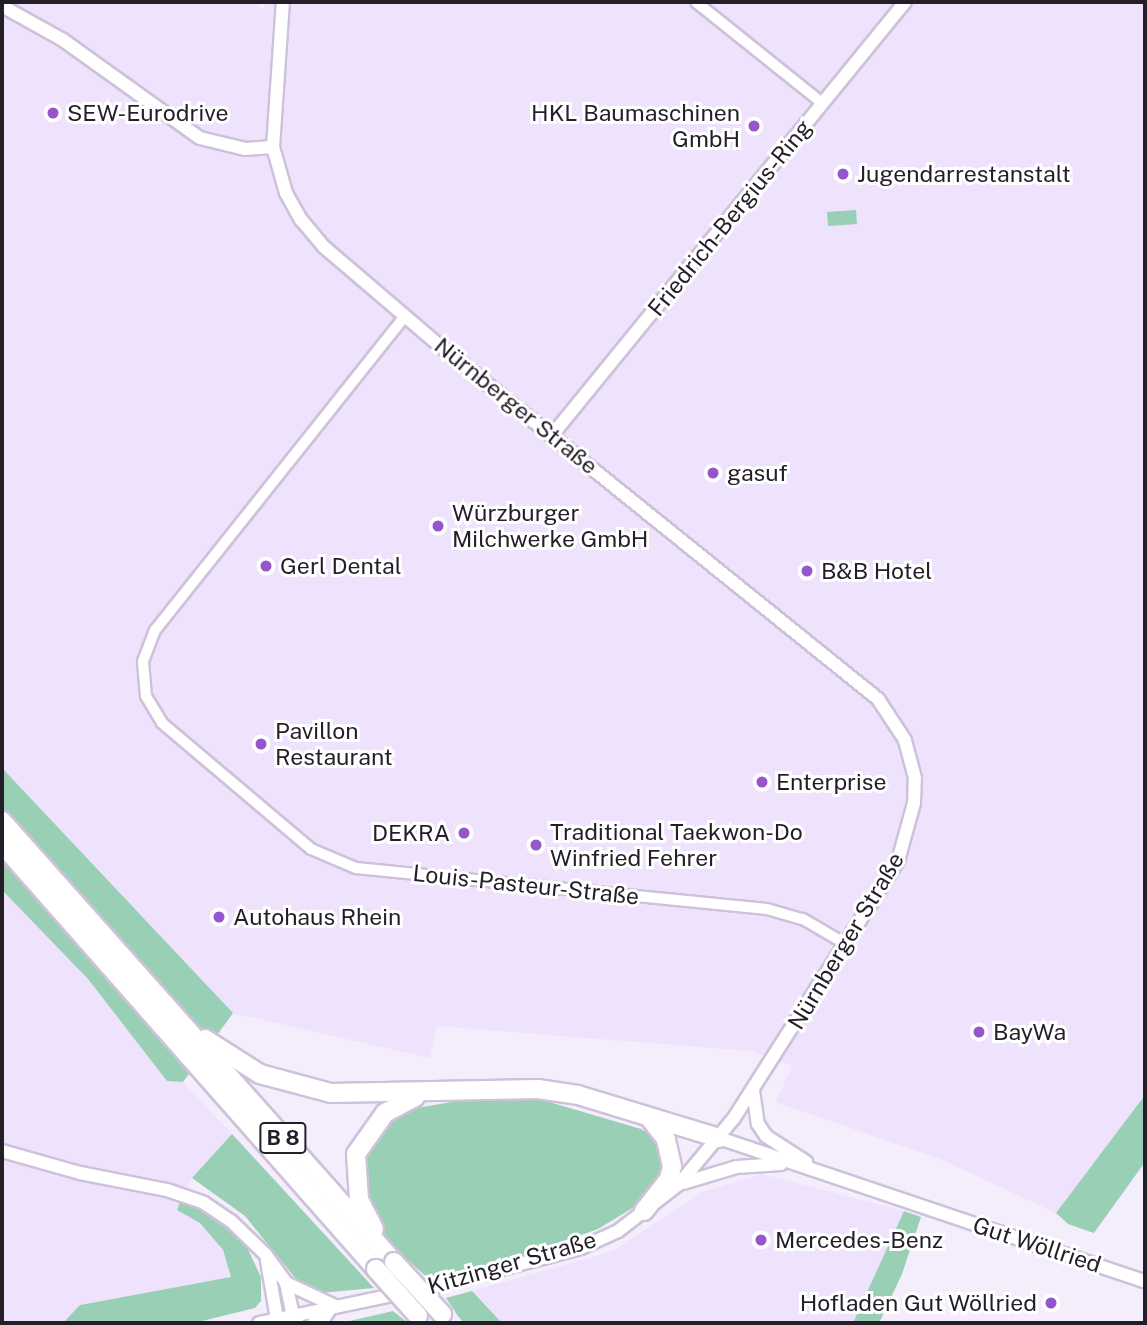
<!DOCTYPE html>
<meta charset="utf-8">
<style>
body{margin:0}
#map{position:relative;width:1147px;height:1325px;overflow:hidden;background:#f4edfc;font-family:"Public Sans",sans-serif}
div>[style]{position:absolute}
.built>*{inset:0;background:#eee2fc}
.green>*{inset:0;background:#98cfb5;transform-origin:0 0}
.roads{filter:drop-shadow(2px 0 #cec2da) drop-shadow(-2px 0 #cec2da) drop-shadow(0 2px #cec2da) drop-shadow(0 -2px #cec2da)}
.minor>*{height:10px;margin:-5px;padding:0 5px;transform-origin:5px;border-radius:5px;background:#fff}
.tertiary>*{height:12px;margin:-6px;padding:0 6px;transform-origin:6px;border-radius:6px;background:#fff}
.trunk>*{height:18px;margin:-9px;padding:0 9px;transform-origin:9px;border-radius:9px;background:#fff}
.bridges{filter:drop-shadow(2px 0 #cec2da) drop-shadow(-2px 0 #cec2da) drop-shadow(0 2px #cec2da) drop-shadow(0 -2px #cec2da)}
.trunk-bridge>*{height:18px;margin:-9px;padding:0 9px;transform-origin:9px;border-radius:9px;background:#fff}
.dots>*{width:19px;height:19px;translate:-50% -50%;box-sizing:border-box;border:4px solid #fff;border-radius:50%}
span{translate:-50% -50%;white-space:nowrap;text-align:center;line-height:1.15;-webkit-text-stroke:6px #fff;paint-order:stroke}
.shield-label span{padding:2px 5px;background:#fff;border:2px solid;border-radius:5px;-webkit-text-stroke-width:0}
.shield-label{font-size:21px;color:#231e27;font-weight:700}
.poi-label{font-size:23px;color:#231e27}
.left{translate:0 -50%;text-align:left}
.right{translate:-100% -50%;text-align:right}
.street-label{font-size:23px;color:#231e27}
.frame{position:absolute;inset:0;border:4px solid #231e27;pointer-events:none}
</style>
<div id="map">
<div class="built">
<div style="clip-path:polygon(2px 2px,255px 2px,264px 10px,265px 2px,1145px 2px,1145px 1095px,1056px 1213px,943px 1160px,776px 1102px,792px 1066px,753px 1051px,436px 1026px,430px 1058px,233px 1013px,2px 768px)"></div>
<div style="clip-path:polygon(2px 890px,88px 979px,167px 1081px,183px 1082px,232px 1134px,192px 1178px,177px 1210px,200px 1223px,223px 1251px,231px 1277px,80px 1305px,63px 1323px,2px 1323px)"></div>
<div style="clip-path:polygon(762px 1174px,904px 1211px,853px 1323px,502px 1323px,472px 1291px,613px 1251px,703px 1192px)"></div>
</div>
<div class="green">
<div style="left:856px;top:210px;width:14px;height:29px;rotate:86deg"></div>
<div style="clip-path:polygon(2px 768px,233px 1013px,183px 1082px,167px 1081px,88px 979px,2px 890px)"></div>
<div style="clip-path:polygon(1145px 1095px,1145px 1162px,1094px 1233px,1068px 1224px,1056px 1213px)"></div>
<div style="clip-path:polygon(487px 1096px,539px 1099px,641px 1129px,658px 1140px,666px 1173px,639px 1204px,598px 1229px,487px 1268px,431px 1281px,392px 1246px,361px 1198px,365px 1142px,378px 1126px,405px 1110px)"></div>
<div style="clip-path:polygon(232px 1134px,374px 1288px,320px 1293px,300px 1284px,245px 1216px,192px 1178px)"></div>
<div style="clip-path:polygon(182px 1197px,229px 1224px,243px 1239px,261px 1277px,261px 1301px,255px 1308px,194px 1323px,63px 1323px,80px 1305px,231px 1277px,223px 1250px,200px 1223px,177px 1210px)"></div>
<div style="clip-path:polygon(904px 1211px,921px 1217px,902px 1274px,879px 1323px,853px 1323px)"></div>
<div style="clip-path:polygon(472px 1291px,502px 1323px,464px 1323px,458px 1316px,446px 1298px)"></div>
<div style="clip-path:polygon(393px 1311px,408px 1323px,341px 1323px)"></div>
</div>
<div class="roads">
<div class="minor">
<div style="left:696px;top:2px;width:161px;rotate:38.7deg"></div>
<div style="left:405px;top:316px;width:401px;rotate:128.5deg"></div>
<div style="left:155px;top:630px;width:34px;rotate:111deg"></div>
<div style="left:143px;top:662px;width:34px;rotate:85deg"></div>
<div style="left:146px;top:696px;width:31px;rotate:59deg"></div>
<div style="left:162px;top:723px;width:195px;rotate:40.2deg"></div>
<div style="left:311px;top:849px;width:49px;rotate:22.9deg"></div>
<div style="left:356px;top:868px;width:413px;rotate:5.7deg"></div>
<div style="left:767px;top:909px;width:37px;rotate:16deg"></div>
<div style="left:803px;top:919px;width:48px;rotate:30.3deg"></div>
</div>
<div class="tertiary">
<div style="left:2px;top:6px;width:70px;rotate:29.1deg"></div>
<div style="left:63px;top:40px;width:168px;rotate:35.6deg"></div>
<div style="left:200px;top:138px;width:46px;rotate:13.7deg"></div>
<div style="left:245px;top:149px;width:28px;rotate:-4deg"></div>
<div style="left:553px;top:434px;width:557px;rotate:-50.83deg"></div>
<div style="left:753px;top:1090px;width:34px;rotate:82deg"></div>
<div style="left:758px;top:1124px;width:14px;rotate:56deg"></div>
<div style="left:766px;top:1136px;width:48px;rotate:33deg"></div>
<div style="left:719px;top:1138px;width:449px;rotate:18.6deg"></div>
<div style="left:2px;top:1151px;width:81px;rotate:15.8deg"></div>
<div style="left:80px;top:1173px;width:89px;rotate:11.1deg"></div>
<div style="left:167px;top:1190px;width:39px;rotate:19deg"></div>
<div style="left:204px;top:1203px;width:32px;rotate:34deg"></div>
<div style="left:231px;top:1221px;width:49px;rotate:44.2deg"></div>
<div style="left:266px;top:1255px;width:34px;rotate:54deg"></div>
<div style="left:286px;top:1283px;width:34px;rotate:78deg"></div>
<div style="left:683px;top:1183px;width:56px;rotate:-16.5deg"></div>
<div style="left:737px;top:1167px;width:44px;rotate:-3.9deg"></div>
<div style="left:267px;top:1261px;width:59px;rotate:80.2deg"></div>
<div style="left:286px;top:1283px;width:54px;rotate:25.1deg"></div>
<div style="left:259px;top:1323px;width:186px;rotate:-11.8deg"></div>
<div style="left:441px;top:1285px;width:145px;rotate:-14.8deg"></div>
<div style="left:581px;top:1248px;width:41px;rotate:-24.7deg"></div>
<div style="left:618px;top:1231px;width:77px;rotate:-37.6deg"></div>
<div style="left:679px;top:1184px;width:86px;rotate:-50.2deg"></div>
<div style="left:734px;top:1118px;width:305px;rotate:-57.5deg"></div>
<div style="left:898px;top:861px;width:60px;rotate:-74.6deg"></div>
<div style="left:914px;top:803px;width:25px;rotate:-88deg"></div>
<div style="left:915px;top:778px;width:39px;rotate:-105deg"></div>
<div style="left:905px;top:740px;width:49px;rotate:-123.4deg"></div>
<div style="left:878px;top:699px;width:563px;rotate:-141.13deg"></div>
<div style="left:440px;top:346px;width:153px;rotate:-139.5deg"></div>
<div style="left:324px;top:247px;width:35px;rotate:-130deg"></div>
<div style="left:301px;top:220px;width:31px;rotate:-119deg"></div>
<div style="left:286px;top:193px;width:48px;rotate:-105.8deg"></div>
<div style="left:273px;top:147px;width:145px;rotate:-86.1deg"></div>
</div>
<div class="trunk">
<div style="left:2px;top:821px;width:590px;rotate:48.37deg"></div>
<div style="left:2px;top:844px;width:566px;rotate:48.65deg"></div>
<div style="left:205px;top:1039px;width:65px;rotate:32.5deg"></div>
<div style="left:260px;top:1074px;width:73px;rotate:15deg"></div>
<div style="left:331px;top:1093px;width:207px;rotate:-1.1deg"></div>
<div style="left:538px;top:1089px;width:40px;rotate:8.5deg"></div>
<div style="left:578px;top:1095px;width:147px;rotate:17deg"></div>
<div style="left:644px;top:1211px;width:41px;rotate:-52deg"></div>
<div style="left:669px;top:1179px;width:13px;rotate:-77deg"></div>
<div style="left:672px;top:1166px;width:28px;rotate:-103deg"></div>
<div style="left:666px;top:1139px;width:28px;rotate:-128deg"></div>
<div style="left:374px;top:1229px;width:34px;rotate:-117deg"></div>
<div style="left:359px;top:1199px;width:45px;rotate:-93.8deg"></div>
<div style="left:356px;top:1154px;width:50px;rotate:-54.7deg"></div>
<div style="left:385px;top:1113px;width:34px;rotate:-28deg"></div>
<div style="left:293px;top:1316px;width:7px;rotate:82deg"></div>
<div style="left:277px;top:1319px;width:4px;rotate:90deg"></div>
<div style="left:317px;top:1323px;width:18px;rotate:-56deg"></div>
</div>
</div>
<div class="bridges">
<div class="trunk-bridge">
<div style="left:394px;top:1262px;width:71px;rotate:47.3deg"></div>
<div style="left:376px;top:1269px;width:63px;rotate:48.2deg"></div>
</div>
</div>
<div class="dots">
<div style="left:53px;top:113px;background:#9655ca"></div>
<div style="left:754px;top:126px;background:#9655ca"></div>
<div style="left:843px;top:174px;background:#9655ca"></div>
<div style="left:713px;top:473px;background:#9655ca"></div>
<div style="left:438px;top:526px;background:#9655ca"></div>
<div style="left:266px;top:566px;background:#9655ca"></div>
<div style="left:807px;top:571px;background:#9655ca"></div>
<div style="left:261px;top:744px;background:#9655ca"></div>
<div style="left:762px;top:782px;background:#9655ca"></div>
<div style="left:464px;top:833px;background:#9655ca"></div>
<div style="left:536px;top:845px;background:#9655ca"></div>
<div style="left:219px;top:917px;background:#9655ca"></div>
<div style="left:979px;top:1032px;background:#9655ca"></div>
<div style="left:761px;top:1240px;background:#9655ca"></div>
<div style="left:1051px;top:1303px;background:#9655ca"></div>
</div>
<div class="shield-label">
<span style="left:283px;top:1138px">B 8</span>
</div>
<div class="poi-label">
<span class="left" style="left:67px;top:113px">SEW-Eurodrive</span>
<span class="right" style="left:740px;top:126px">HKL Baumaschinen<br>GmbH</span>
<span class="left" style="left:857px;top:174px">Jugendarrestanstalt</span>
<span class="left" style="left:727px;top:473px">gasuf</span>
<span class="left" style="left:452px;top:526px">Würzburger<br>Milchwerke GmbH</span>
<span class="left" style="left:280px;top:566px">Gerl Dental</span>
<span class="left" style="left:821px;top:571px">B&amp;B Hotel</span>
<span class="left" style="left:275px;top:744px">Pavillon<br>Restaurant</span>
<span class="left" style="left:776px;top:782px">Enterprise</span>
<span class="left" style="left:550px;top:845px">Traditional Taekwon-Do<br>Winfried Fehrer</span>
<span class="right" style="left:450px;top:833px">DEKRA</span>
<span class="left" style="left:233px;top:917px">Autohaus Rhein</span>
<span class="left" style="left:993px;top:1032px">BayWa</span>
<span class="left" style="left:775px;top:1240px">Mercedes-Benz</span>
<span class="right" style="left:1037px;top:1303px">Hofladen Gut Wöllried</span>
</div>
<div class="street-label">
<span style="left:730px;top:218px;rotate:-51deg">Friedrich-Bergius-Ring</span>
<span style="left:516px;top:406px;rotate:39deg">Nürnberger Straße</span>
<span style="left:526px;top:885px;rotate:6deg">Louis-Pasteur-Straße</span>
<span style="left:846px;top:941px;rotate:-59deg">Nürnberger Straße</span>
<span style="left:1037px;top:1245px;rotate:18deg">Gut Wöllried</span>
<span style="left:512px;top:1263px;rotate:-16deg">Kitzinger Straße</span>
</div>
<div class="frame"></div>
</div>
